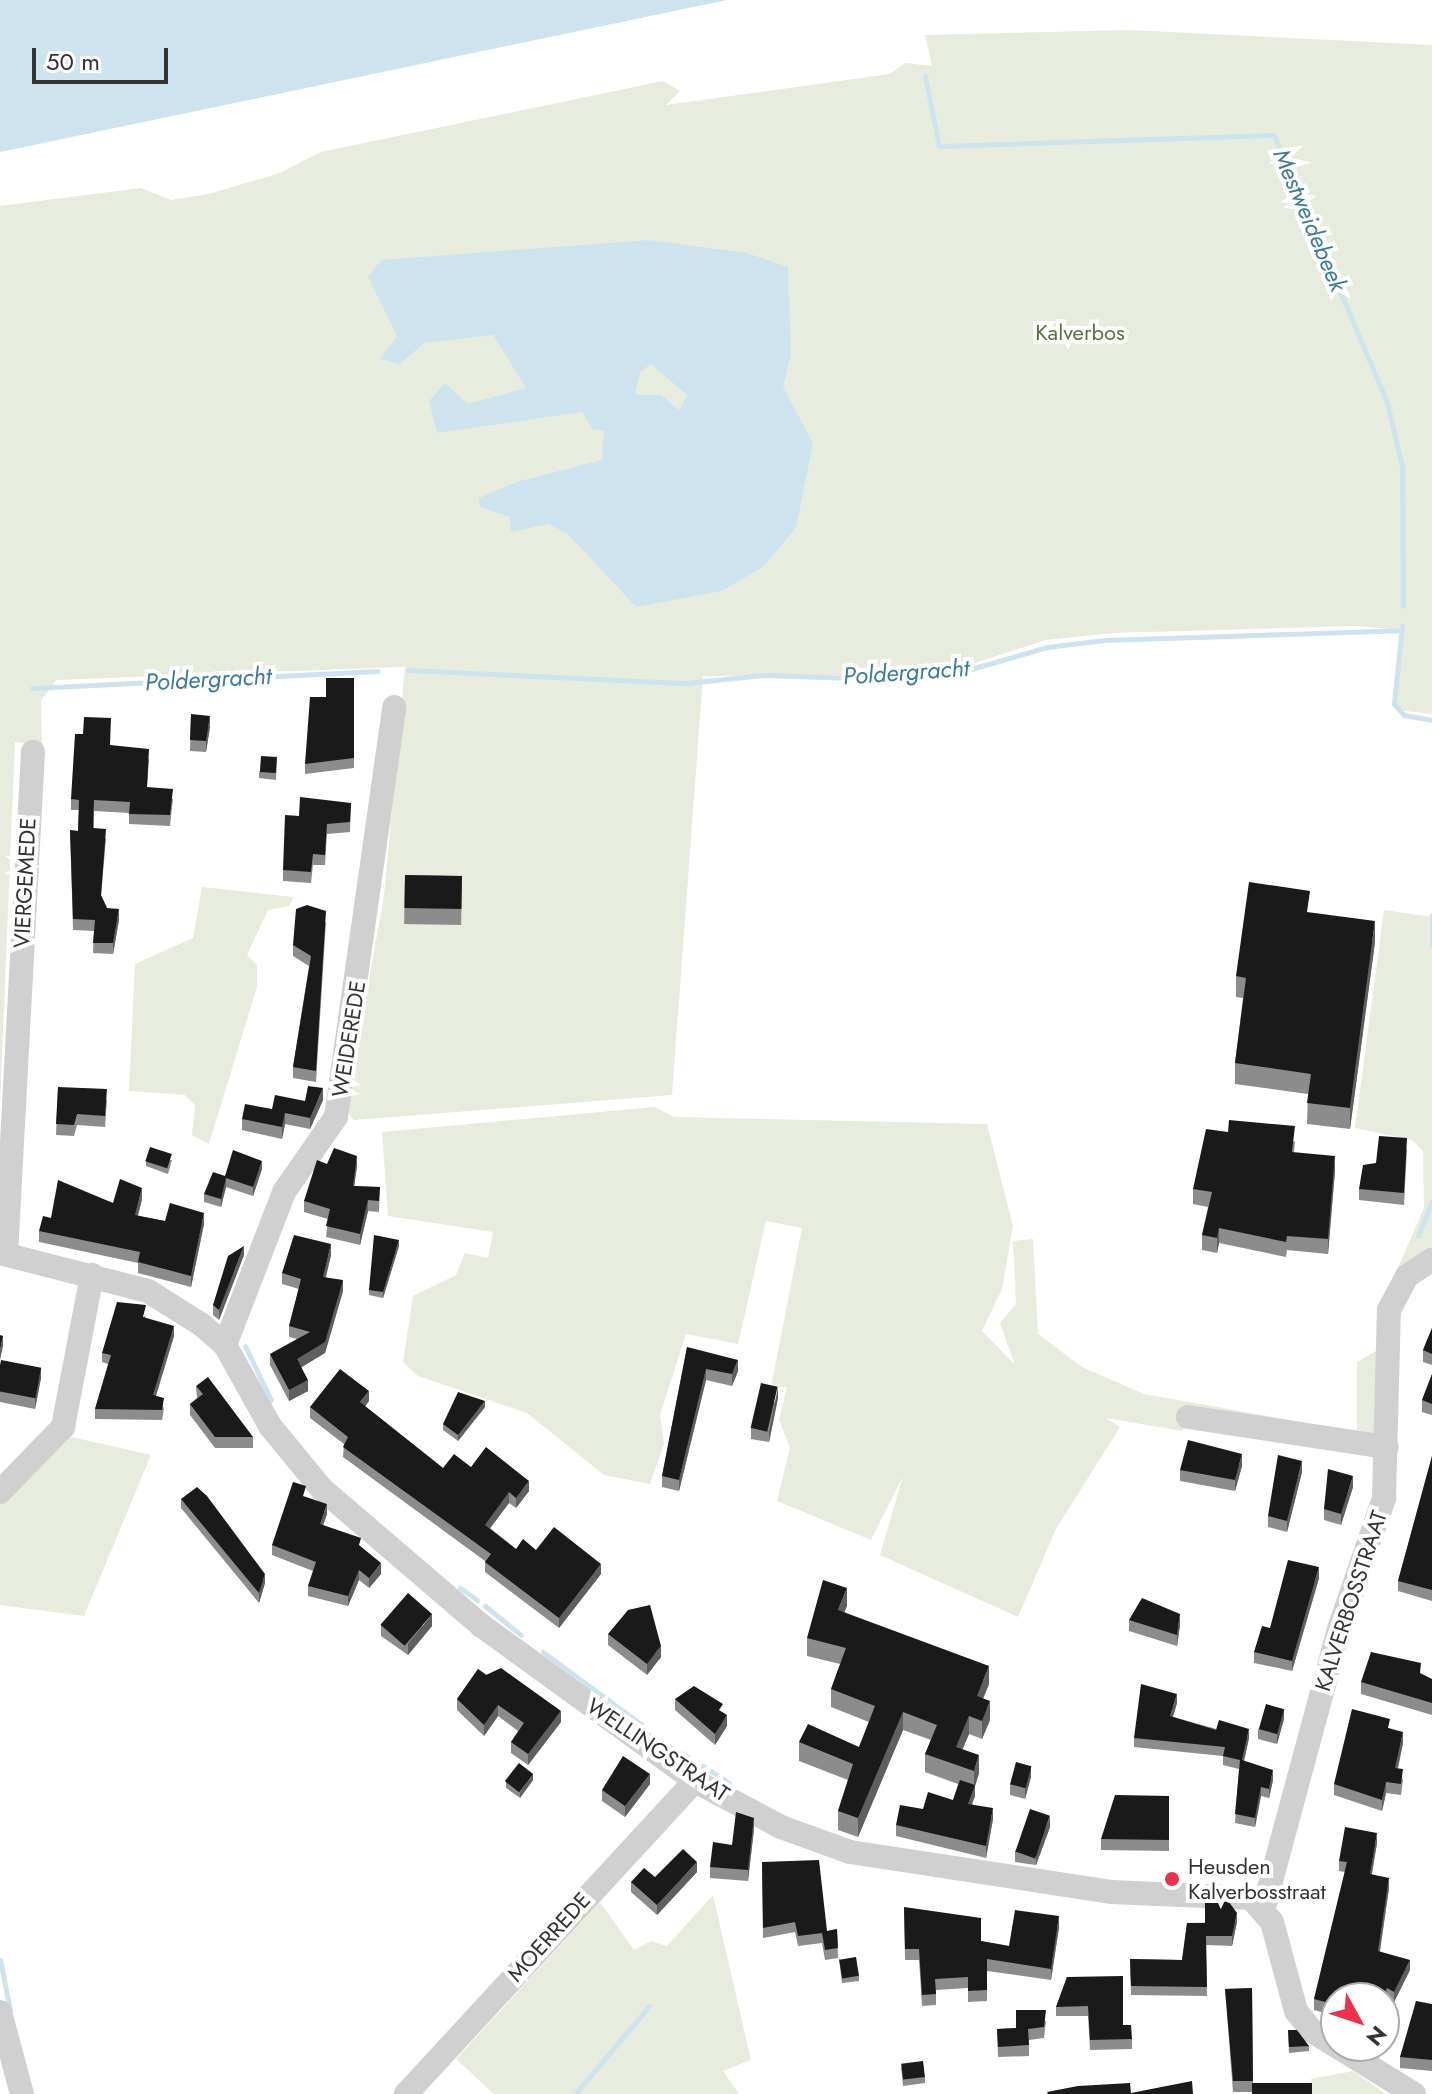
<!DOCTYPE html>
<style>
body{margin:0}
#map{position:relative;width:1432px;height:2094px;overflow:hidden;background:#fff;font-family:Jost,sans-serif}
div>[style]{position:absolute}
.green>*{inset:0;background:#e7ecde}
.water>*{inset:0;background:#cde4ef}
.stream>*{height:5px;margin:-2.5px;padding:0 2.5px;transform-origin:2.5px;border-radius:2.5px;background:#cde4ef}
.minor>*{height:24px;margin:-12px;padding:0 12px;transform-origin:12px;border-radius:12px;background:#d0d0d0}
.wall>*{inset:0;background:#8c8c8c;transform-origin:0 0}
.shaded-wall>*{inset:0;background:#5f5f5f}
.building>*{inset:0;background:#1a1a1a;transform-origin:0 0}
.dots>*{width:22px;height:22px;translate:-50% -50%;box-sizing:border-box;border:4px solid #fff;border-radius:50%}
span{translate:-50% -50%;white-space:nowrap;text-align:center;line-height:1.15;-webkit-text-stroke:8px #fff;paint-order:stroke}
.park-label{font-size:22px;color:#59723d}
.street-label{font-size:22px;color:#333}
.poi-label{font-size:22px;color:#333}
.left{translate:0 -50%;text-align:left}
.water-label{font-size:24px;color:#3b7c9a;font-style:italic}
.north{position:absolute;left:1320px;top:1982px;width:80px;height:80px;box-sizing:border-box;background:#fff;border:2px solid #adadad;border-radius:50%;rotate:130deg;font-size:22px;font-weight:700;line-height:32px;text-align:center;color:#333}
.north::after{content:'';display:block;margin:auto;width:28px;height:36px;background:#ed314d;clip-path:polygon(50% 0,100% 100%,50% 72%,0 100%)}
.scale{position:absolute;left:32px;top:48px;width:136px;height:36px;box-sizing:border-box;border:4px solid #333;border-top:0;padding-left:10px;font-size:24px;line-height:28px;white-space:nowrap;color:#333;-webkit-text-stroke:6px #fff;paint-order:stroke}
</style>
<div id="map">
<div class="green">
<div style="clip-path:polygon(1128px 30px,1432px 45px,1432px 714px,1396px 710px,1402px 630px,1357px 626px,1113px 633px,1046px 640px,953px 670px,900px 675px,703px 676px,672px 1095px,354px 1120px,345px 1111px,384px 896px,405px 667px,56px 680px,41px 701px,42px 745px,15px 742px,0 1105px,0 206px,141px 188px,171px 200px,209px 194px,280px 173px,321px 152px,663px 81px,680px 91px,666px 105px,890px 74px,905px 63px,932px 66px,925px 35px)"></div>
<div style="clip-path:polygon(202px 887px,294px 897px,289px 906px,268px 910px,247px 955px,257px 965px,257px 987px,209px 1144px,192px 1135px,195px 1105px,185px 1095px,129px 1091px,135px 964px,193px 938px)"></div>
<div style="clip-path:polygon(1384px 910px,1432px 917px,1432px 1252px,1402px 1273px,1397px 1270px,1424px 1208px,1423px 1151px,1412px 1140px,1355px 1128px)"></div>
<div style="clip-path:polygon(655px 1107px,674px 1117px,987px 1124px,1013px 1226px,1002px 1289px,982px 1331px,1015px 1365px,1000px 1323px,1016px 1304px,1013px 1241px,1033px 1239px,1038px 1334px,1082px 1367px,1144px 1394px,1357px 1432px,1357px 1362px,1379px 1349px,1381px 1439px,1187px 1411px,1183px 1431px,1106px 1418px,1120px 1427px,1056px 1529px,1018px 1617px,880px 1555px,903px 1476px,871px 1540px,777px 1501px,790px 1448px,779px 1419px,787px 1387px,771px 1387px,802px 1228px,766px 1221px,738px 1344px,686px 1334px,660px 1415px,664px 1444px,650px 1484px,604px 1475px,527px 1413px,418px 1376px,403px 1362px,413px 1296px,456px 1275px,465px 1253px,488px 1258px,493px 1232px,388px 1216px,382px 1132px)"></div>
<div style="clip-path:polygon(67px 1436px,151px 1455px,84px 1616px,0 1605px,0 1500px)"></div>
<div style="clip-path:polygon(713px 1895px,751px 2060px,723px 2071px,739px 2094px,494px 2094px,456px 2059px,600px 1902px,634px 1950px,651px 1941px,667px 1946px)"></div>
<div style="clip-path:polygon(1353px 2071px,1386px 2094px,1312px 2094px,1311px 2079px)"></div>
</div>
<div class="water">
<div style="clip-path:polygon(0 0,727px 0,0 152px)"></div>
<div style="clip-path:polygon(evenodd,649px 240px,747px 253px,788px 267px,791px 355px,783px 387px,813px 443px,796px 528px,764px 566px,722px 591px,636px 607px,568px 534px,549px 524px,511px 532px,509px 517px,480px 507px,479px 498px,516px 482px,602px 460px,604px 431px,592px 429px,582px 412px,437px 433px,429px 401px,445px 383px,468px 404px,526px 388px,493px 335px,424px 343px,400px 364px,380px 359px,397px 336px,368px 277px,381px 260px,649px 240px,651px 364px,687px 395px,679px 410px,661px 395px,635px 395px,640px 372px,651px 364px)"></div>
</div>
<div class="stream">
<div style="left:925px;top:76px;width:71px;rotate:78.7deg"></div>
<div style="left:939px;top:146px;width:335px;rotate:-1.9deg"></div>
<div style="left:1274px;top:135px;width:290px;rotate:67.1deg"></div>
<div style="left:1387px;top:402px;width:67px;rotate:77deg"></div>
<div style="left:1402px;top:467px;width:139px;rotate:89.6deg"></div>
<div style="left:1402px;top:626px;width:78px;rotate:95.9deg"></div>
<div style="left:1394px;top:704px;width:15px;rotate:48deg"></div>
<div style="left:1404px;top:715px;width:28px;rotate:10deg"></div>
<div style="left:408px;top:670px;width:279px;rotate:2.7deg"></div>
<div style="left:687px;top:683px;width:77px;rotate:-5.9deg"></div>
<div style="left:764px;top:675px;width:116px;rotate:2deg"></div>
<div style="left:880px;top:679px;width:92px;rotate:-6.3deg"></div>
<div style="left:971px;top:669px;width:79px;rotate:-16.1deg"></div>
<div style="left:1047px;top:647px;width:58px;rotate:-6.9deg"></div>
<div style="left:1105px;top:640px;width:297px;rotate:-1.9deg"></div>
<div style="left:32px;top:688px;width:346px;rotate:-2.8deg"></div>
<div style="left:1432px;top:915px;width:31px;rotate:90deg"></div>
<div style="left:1418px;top:1236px;width:38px;rotate:-68deg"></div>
<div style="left:245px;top:1346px;width:60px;rotate:64.3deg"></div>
<div style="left:460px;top:1588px;width:21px;rotate:35deg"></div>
<div style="left:485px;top:1606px;width:46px;rotate:38.9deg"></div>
<div style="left:543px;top:1652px;width:123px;rotate:36.4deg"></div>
<div style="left:663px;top:1742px;width:10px;rotate:37deg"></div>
<div style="left:681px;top:1753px;width:8px;rotate:30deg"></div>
<div style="left:703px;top:1766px;width:31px;rotate:33deg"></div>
<div style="left:0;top:1960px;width:51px;rotate:78.7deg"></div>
<div style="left:575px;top:2094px;width:115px;rotate:-49.9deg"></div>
</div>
<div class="minor">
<div style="left:0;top:1253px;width:153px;rotate:14.4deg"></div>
<div style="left:148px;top:1291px;width:64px;rotate:32.2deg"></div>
<div style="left:202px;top:1325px;width:30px;rotate:41deg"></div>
<div style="left:225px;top:1345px;width:93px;rotate:60.9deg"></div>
<div style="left:270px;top:1426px;width:82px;rotate:50.5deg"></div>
<div style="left:322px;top:1489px;width:211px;rotate:40.6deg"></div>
<div style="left:482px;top:1626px;width:263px;rotate:36deg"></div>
<div style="left:695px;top:1781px;width:98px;rotate:28.1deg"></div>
<div style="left:781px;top:1827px;width:73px;rotate:19.9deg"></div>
<div style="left:850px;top:1852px;width:265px;rotate:8.7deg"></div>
<div style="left:1112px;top:1892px;width:139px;rotate:2.5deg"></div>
<div style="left:1251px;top:1898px;width:32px;rotate:49deg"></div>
<div style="left:1272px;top:1922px;width:92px;rotate:74.9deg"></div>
<div style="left:1296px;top:2011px;width:26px;rotate:51deg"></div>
<div style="left:1312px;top:2031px;width:120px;rotate:31.7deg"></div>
<div style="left:6px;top:1254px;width:503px;rotate:-86.92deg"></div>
<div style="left:225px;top:1345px;width:164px;rotate:-68.9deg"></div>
<div style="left:284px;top:1192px;width:91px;rotate:-55.3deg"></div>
<div style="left:336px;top:1117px;width:414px;rotate:-81.9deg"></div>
<div style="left:1188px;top:1417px;width:201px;rotate:8.6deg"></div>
<div style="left:0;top:1492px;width:91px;rotate:-45.9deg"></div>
<div style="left:63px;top:1427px;width:155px;rotate:-79.2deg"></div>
<div style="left:1264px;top:1907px;width:288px;rotate:-74.9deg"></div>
<div style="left:1339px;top:1629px;width:139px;rotate:-71deg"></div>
<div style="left:1384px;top:1498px;width:188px;rotate:-88.5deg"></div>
<div style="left:1389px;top:1310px;width:38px;rotate:-62deg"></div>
<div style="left:1407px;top:1276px;width:30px;rotate:-33deg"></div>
<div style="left:0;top:2012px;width:85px;rotate:75deg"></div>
<div style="left:406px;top:2094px;width:426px;rotate:-47.3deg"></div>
</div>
<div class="wall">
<div style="clip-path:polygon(354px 678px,354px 768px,305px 774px,305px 764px,326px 697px)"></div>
<div style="clip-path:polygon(191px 714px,210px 727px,206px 752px,190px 751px)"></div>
<div style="clip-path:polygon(110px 745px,149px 759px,147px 787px,173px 799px,170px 826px,129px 824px,129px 813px,94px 811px,94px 828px,106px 839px,101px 896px,107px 908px,119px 920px,113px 954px,93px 953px,94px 931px,73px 930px,70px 830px,78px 831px,79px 810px,71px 810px,71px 799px)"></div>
<div style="clip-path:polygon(277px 757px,276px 780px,259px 778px,259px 772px)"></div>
<div style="clip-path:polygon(351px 803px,350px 832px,327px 834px,325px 865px,313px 865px,311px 883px,283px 881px,283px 870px,299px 816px)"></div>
<div style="left:405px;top:875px;width:57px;height:49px;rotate:1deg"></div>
<div style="clip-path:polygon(1310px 913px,1375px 942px,1350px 1129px,1307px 1124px,1308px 1094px,1235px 1084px,1235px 1063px,1243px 998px,1236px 997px,1236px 976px)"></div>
<div style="clip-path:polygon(326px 922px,316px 1082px,293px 1078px,293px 1067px,309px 966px,293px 956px,293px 945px)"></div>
<div style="clip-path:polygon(58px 1087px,107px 1100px,105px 1127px,77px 1125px,74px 1136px,56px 1135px)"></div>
<div style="clip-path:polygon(323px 1100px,310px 1129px,285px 1124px,282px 1139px,242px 1130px,242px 1119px,272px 1109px,305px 1101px)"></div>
<div style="clip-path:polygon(1295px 1141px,1294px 1153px,1335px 1171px,1328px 1254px,1287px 1250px,1286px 1257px,1219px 1243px,1217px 1253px,1202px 1250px,1202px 1235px,1208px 1207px,1193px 1204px,1193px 1189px)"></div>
<div style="clip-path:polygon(1407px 1149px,1404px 1205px,1359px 1200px,1359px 1189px,1376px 1163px)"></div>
<div style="clip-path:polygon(172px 1160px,168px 1174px,146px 1166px,146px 1161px)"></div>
<div style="clip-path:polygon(327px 1164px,357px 1166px,354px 1186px,380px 1187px,379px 1212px,368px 1211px,360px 1245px,326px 1237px,328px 1219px,304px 1212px,304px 1201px)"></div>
<div style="clip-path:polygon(262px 1169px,253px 1196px,226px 1187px,221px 1207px,204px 1202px,204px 1194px,225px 1176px)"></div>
<div style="clip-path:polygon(142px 1199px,138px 1216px,165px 1221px,204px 1224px,191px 1287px,138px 1273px,138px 1263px,39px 1242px,39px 1231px,51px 1218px,113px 1203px)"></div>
<div style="clip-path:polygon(399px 1246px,383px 1298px,369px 1295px,369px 1290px)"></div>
<div style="clip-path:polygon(244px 1255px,219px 1320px,213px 1315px,213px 1305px)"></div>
<div style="clip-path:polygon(331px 1255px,326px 1277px,343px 1291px,325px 1353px,301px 1367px,308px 1391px,289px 1401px,270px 1365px,270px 1354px,297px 1339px,289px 1337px,289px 1326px,299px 1289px,282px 1284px,282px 1273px)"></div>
<div style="clip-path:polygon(146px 1315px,145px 1318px,174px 1336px,156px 1396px,164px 1408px,162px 1420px,95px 1419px,95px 1409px,108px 1364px,102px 1362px,102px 1353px)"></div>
<div style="clip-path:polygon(1432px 1328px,1432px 1365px,1423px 1362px,1423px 1350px)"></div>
<div style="clip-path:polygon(687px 1347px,738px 1371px,732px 1386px,706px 1380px,679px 1491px,662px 1487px,662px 1476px)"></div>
<div style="clip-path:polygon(0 1365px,41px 1378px,35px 1409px,0 1402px)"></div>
<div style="clip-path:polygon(1432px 1374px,1432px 1415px,1422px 1412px,1422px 1400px)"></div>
<div style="clip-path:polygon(196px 1386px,253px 1437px,253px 1448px,215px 1448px,190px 1415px,190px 1404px,197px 1398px)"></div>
<div style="clip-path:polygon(778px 1398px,769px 1442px,751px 1439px,751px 1428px)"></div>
<div style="clip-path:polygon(369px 1401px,365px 1406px,443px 1468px,471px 1467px,529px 1491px,516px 1508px,509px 1503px,490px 1528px,516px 1549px,536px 1550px,601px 1574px,559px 1628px,485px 1572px,485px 1561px,343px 1457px,344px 1444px,310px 1418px,310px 1407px)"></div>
<div style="clip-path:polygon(485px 1407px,458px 1441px,443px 1430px,443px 1424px)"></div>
<div style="clip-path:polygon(1432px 1456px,1432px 1601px,1398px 1591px,1398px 1581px)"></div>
<div style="clip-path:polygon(1242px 1466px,1235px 1491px,1180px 1481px,1180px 1470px)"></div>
<div style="clip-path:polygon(1302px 1472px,1287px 1532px,1268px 1527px,1268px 1516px)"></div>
<div style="clip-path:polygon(1353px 1487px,1341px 1525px,1324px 1520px,1324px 1509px)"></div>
<div style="clip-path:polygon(306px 1497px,327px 1514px,323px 1525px,361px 1547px,381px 1574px,369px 1588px,359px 1580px,348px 1606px,308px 1596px,308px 1586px,313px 1571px,272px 1555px,272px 1545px)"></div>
<div style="clip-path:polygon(181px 1499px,265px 1583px,259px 1603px,181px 1508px)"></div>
<div style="clip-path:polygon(1319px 1578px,1292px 1671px,1254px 1663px,1254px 1652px,1270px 1628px)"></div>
<div style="clip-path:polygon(847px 1606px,844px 1612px,989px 1684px,983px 1698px,990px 1720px,982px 1739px,969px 1734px,962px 1749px,979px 1773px,975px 1786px,975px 1796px,972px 1804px,993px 1819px,986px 1858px,896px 1836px,896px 1825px,923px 1809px,953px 1800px,958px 1784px,925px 1772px,925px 1754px,931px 1740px,903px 1730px,858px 1837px,838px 1830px,838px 1811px,848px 1780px,799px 1761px,799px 1742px,859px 1747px,869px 1722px,831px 1707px,831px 1689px,840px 1664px,807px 1656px,807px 1638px)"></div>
<div style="clip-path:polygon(1129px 1620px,1180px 1625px,1177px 1646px,1129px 1631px)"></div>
<div style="clip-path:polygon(381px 1625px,432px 1626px,408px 1655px,381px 1636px)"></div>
<div style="clip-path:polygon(608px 1634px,661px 1657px,647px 1675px,608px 1645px)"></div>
<div style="clip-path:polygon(478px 1669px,561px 1722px,528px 1765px,511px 1753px,511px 1742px,518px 1731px,498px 1716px,484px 1736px,457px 1710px,457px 1699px)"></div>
<div style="clip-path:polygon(1421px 1674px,1432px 1679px,1432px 1715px,1361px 1694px,1361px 1682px)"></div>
<div style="clip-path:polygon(675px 1699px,723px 1713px,727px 1726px,715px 1745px,675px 1710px)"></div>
<div style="clip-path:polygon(1177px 1703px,1173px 1717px,1249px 1738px,1244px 1761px,1273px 1780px,1269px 1798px,1261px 1796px,1255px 1827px,1235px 1823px,1239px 1769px,1223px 1765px,1223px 1756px,1134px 1747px,1134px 1738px)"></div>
<div style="clip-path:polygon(1284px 1719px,1277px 1744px,1258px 1739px,1258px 1729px)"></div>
<div style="clip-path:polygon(1390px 1728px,1403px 1743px,1398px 1769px,1403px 1780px,1401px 1795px,1386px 1793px,1382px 1811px,1334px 1795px,1334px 1784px)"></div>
<div style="clip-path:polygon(1031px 1777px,1025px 1799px,1010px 1795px,1010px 1784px)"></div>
<div style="clip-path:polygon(533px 1780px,520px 1798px,506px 1788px,506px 1782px)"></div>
<div style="clip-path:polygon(650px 1784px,625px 1817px,602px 1801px,602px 1790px)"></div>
<div style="clip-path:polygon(1169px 1796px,1169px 1851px,1101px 1850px,1101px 1839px)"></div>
<div style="clip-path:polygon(1050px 1827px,1036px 1865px,1015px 1862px,1015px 1851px)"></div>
<div style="clip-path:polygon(754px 1829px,748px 1881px,710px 1878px,710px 1867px,732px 1845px)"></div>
<div style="clip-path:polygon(1377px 1843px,1372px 1874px,1389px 1888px,1380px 1952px,1410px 1970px,1394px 2002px,1387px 1999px,1336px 1998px,1336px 2016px,1314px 2010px,1314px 1999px,1345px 1872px,1339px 1871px,1339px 1861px)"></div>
<div style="clip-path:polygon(762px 1862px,827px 1931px,837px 1929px,838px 1958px,825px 1960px,822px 1943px,798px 1946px,795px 1932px,763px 1938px)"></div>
<div style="clip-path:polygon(697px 1872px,657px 1915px,631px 1892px,631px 1882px)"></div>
<div style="clip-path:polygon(904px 1907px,981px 1941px,1009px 1946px,1059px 1927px,1051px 1980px,987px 1971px,987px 2001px,968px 2002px,968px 1988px,936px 1990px,936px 2005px,922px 2006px,919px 1960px,905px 1960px)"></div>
<div style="clip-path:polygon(1237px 1922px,1232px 1946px,1206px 1945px,1207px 1996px,1131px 1995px,1130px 1959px,1182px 1960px,1187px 1923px)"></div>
<div style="clip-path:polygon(839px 1959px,859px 1976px,859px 1981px,842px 1983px)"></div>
<div style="clip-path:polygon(1067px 1977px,1123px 2025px,1132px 2039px,1132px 2049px,1090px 2050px,1088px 2016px,1056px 2016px,1056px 2007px)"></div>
<div style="clip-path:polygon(1252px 1988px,1253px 2083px,1252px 2092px,1233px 2092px,1225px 1989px)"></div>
<div style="clip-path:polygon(1432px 2004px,1432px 2071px,1400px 2068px,1400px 2057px)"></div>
<div style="clip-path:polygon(1046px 2021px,1044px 2038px,1029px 2040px,1029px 2056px,998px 2057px,997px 2029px,1016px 2028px)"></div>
<div style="clip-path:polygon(1288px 2030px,1309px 2046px,1309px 2051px,1289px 2053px)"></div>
<div style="clip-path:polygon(901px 2067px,925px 2077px,925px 2083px,903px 2086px)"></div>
</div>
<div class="shaded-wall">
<div style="clip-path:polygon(210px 716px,210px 727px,206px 752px,206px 741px)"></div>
<div style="clip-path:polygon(119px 909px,119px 920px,113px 954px,113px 943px)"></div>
<div style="clip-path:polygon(1375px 921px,1375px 942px,1350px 1129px,1350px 1108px)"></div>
<div style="clip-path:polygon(323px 1088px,323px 1100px,310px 1129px,310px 1118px)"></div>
<div style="clip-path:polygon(285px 1113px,285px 1124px,282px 1139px,282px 1127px)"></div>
<div style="clip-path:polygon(357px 1156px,357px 1166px,353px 1196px,353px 1186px)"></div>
<div style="clip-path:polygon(1335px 1156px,1335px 1171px,1328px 1254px,1328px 1239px)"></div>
<div style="clip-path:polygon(262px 1161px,262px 1169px,253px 1196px,253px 1187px)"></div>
<div style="clip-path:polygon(226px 1178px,226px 1187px,221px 1207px,221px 1199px)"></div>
<div style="clip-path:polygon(142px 1188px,142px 1199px,135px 1226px,135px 1215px)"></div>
<div style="clip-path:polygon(368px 1200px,368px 1211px,360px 1245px,360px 1234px)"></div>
<div style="clip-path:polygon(204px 1213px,204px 1224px,191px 1287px,191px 1276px)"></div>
<div style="clip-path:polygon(1219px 1228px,1219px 1243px,1217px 1253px,1217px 1238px)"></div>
<div style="clip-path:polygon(399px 1240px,399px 1246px,383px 1298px,383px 1292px)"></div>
<div style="clip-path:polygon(331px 1244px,331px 1255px,323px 1288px,323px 1277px)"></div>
<div style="clip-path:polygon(244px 1246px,244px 1255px,219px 1320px,219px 1310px)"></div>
<div style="clip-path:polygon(343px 1280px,343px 1291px,325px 1353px,297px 1370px,297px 1359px)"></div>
<div style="clip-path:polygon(174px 1326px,174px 1336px,153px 1405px,153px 1395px)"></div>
<div style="clip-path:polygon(3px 1336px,3px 1346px,0 1360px,0 1350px)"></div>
<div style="clip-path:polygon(738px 1360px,738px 1371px,732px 1386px,732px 1374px)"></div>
<div style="clip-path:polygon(41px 1368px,41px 1378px,35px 1409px,35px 1398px)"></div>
<div style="clip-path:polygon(706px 1369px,706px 1380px,679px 1491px,679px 1480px)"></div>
<div style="clip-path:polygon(308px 1380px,308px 1391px,289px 1401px,289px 1390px)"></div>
<div style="clip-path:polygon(778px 1387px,778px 1398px,769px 1442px,769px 1431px)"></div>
<div style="clip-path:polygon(369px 1391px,369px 1401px,360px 1413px,360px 1402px)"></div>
<div style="clip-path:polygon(485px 1401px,485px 1407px,458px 1441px,458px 1435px)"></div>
<div style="clip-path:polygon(1242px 1454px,1242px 1466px,1235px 1491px,1235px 1480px)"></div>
<div style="clip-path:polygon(1302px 1461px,1302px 1472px,1287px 1532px,1287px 1521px)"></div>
<div style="clip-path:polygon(1353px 1476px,1353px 1487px,1341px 1525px,1341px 1514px)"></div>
<div style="clip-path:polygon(529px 1481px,529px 1491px,516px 1508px,516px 1498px)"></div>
<div style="clip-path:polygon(509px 1492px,509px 1503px,485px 1535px,485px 1525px)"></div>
<div style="clip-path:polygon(327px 1504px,327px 1514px,320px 1534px,320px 1524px)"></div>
<div style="clip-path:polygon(381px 1563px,381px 1574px,369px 1588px,369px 1578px)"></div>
<div style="clip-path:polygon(601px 1564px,601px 1574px,559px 1628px,559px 1618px)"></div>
<div style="clip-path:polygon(1319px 1567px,1319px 1578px,1292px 1671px,1292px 1661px)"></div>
<div style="clip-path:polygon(359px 1570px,359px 1580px,348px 1606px,348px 1596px)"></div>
<div style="clip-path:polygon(265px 1574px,265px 1583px,259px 1603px,259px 1593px)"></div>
<div style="clip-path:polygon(847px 1588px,847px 1606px,838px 1628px,838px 1610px)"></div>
<div style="clip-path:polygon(432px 1614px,432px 1626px,408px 1655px,408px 1644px)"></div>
<div style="clip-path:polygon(1180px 1614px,1180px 1625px,1177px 1646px,1177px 1635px)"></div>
<div style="clip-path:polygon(661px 1646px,661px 1657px,647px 1675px,647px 1664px)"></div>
<div style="clip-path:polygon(989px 1666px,989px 1684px,977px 1714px,977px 1696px)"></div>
<div style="clip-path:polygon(1177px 1694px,1177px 1703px,1170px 1726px,1170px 1716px)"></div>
<div style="clip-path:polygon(990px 1701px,990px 1720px,982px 1739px,982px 1721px)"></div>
<div style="clip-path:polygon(498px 1705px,498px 1716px,484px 1736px,484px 1725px)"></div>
<div style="clip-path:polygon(1284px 1709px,1284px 1719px,1277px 1744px,1277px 1734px)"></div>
<div style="clip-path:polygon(561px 1711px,561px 1722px,528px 1765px,528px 1754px)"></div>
<div style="clip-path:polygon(903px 1712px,903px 1730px,858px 1837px,858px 1818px)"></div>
<div style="clip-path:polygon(727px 1715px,727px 1726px,715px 1745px,715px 1734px)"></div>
<div style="clip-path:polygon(969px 1716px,969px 1734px,956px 1765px,956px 1747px)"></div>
<div style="clip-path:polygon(1249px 1729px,1249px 1738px,1242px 1769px,1242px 1760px)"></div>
<div style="clip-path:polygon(1403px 1732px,1403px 1743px,1395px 1779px,1395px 1768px)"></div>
<div style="clip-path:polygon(979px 1755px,979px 1773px,975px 1786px,975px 1796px,968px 1815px,968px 1804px,974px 1788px,974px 1771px)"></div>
<div style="clip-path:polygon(1031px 1766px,1031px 1777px,1025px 1799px,1025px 1788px)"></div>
<div style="clip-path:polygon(1273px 1770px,1273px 1780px,1269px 1798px,1269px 1789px)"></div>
<div style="clip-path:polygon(533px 1774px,533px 1780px,520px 1798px,520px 1792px)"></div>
<div style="clip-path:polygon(650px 1774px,650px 1784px,625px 1817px,625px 1806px)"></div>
<div style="clip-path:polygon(1386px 1782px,1386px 1793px,1382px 1811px,1382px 1800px)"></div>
<div style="clip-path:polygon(1261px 1787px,1261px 1796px,1255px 1827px,1255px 1818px)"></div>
<div style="clip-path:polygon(993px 1808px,993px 1819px,986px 1858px,986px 1846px)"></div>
<div style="clip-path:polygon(1050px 1816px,1050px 1827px,1036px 1865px,1036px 1854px)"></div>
<div style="clip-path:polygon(754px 1818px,754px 1829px,748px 1881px,748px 1870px)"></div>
<div style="clip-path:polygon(1377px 1833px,1377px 1843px,1370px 1884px,1370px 1874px)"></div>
<div style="clip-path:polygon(697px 1862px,697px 1872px,657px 1915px,657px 1905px)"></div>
<div style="clip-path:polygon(1389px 1878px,1389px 1888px,1378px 1962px,1378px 1951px)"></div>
<div style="clip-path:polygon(1237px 1913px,1237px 1922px,1232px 1946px,1232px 1936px)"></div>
<div style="clip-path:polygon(1059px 1916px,1059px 1927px,1051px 1980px,1051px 1969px)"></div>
<div style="clip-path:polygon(1410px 1960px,1410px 1970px,1394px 2002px,1394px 1992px)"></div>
<div style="clip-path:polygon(1387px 1988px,1387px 1999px,1384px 2004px,1384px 1998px,1381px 1998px)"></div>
</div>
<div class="building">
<div style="clip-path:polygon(326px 678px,354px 678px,354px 758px,305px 764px,310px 697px,326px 697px)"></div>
<div style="clip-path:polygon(191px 714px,210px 716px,206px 741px,190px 740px)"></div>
<div style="clip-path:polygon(84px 717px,111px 718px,110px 745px,149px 749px,147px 787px,173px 789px,170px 815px,129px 814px,130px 802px,94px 800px,93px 828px,106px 829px,101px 895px,107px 908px,119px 909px,113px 943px,93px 943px,95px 920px,73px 919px,70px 830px,78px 831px,79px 800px,71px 799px,75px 734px,83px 734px)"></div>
<div style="left:261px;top:756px;width:16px;height:16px;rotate:4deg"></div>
<div style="clip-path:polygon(300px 797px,351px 803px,350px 822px,327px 824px,325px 855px,313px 854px,311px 872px,283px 870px,285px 815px,299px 816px)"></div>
<div style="left:405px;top:875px;width:57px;height:33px;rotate:1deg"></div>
<div style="clip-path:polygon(1249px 882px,1310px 891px,1307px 912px,1375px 921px,1350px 1108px,1307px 1103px,1311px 1074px,1235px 1063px,1246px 978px,1236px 976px)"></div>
<div style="clip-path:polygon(307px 905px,326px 911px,316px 1071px,293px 1067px,311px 956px,293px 945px,296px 909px)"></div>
<div style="clip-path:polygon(308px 1086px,323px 1088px,310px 1118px,285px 1113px,282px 1127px,242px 1119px,245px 1104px,272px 1109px,275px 1095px,305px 1101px)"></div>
<div style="clip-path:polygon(58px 1087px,107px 1089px,105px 1116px,77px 1114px,74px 1125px,56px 1124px)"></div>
<div style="clip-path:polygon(1229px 1120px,1295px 1126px,1292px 1152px,1335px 1156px,1328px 1239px,1287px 1236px,1286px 1242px,1219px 1228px,1217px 1238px,1202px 1235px,1212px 1192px,1193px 1189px,1206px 1129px,1228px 1132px)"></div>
<div style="clip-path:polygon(1379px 1136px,1407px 1138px,1404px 1193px,1359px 1189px,1363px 1165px,1376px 1163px)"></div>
<div style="left:150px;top:1147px;width:23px;height:15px;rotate:18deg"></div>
<div style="clip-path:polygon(334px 1148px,357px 1156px,353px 1186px,380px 1187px,379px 1201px,368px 1200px,360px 1234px,326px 1226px,330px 1209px,304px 1201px,317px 1160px,327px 1164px)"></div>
<div style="clip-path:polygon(233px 1150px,262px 1161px,253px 1187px,226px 1178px,221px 1199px,204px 1194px,213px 1172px,225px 1176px)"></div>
<div style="clip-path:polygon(120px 1179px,142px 1188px,135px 1215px,165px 1221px,170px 1203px,204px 1213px,191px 1276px,138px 1262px,140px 1252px,39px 1231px,43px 1216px,51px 1218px,58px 1180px,113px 1203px)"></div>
<div style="clip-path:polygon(294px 1235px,331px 1244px,323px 1277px,343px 1280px,325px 1342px,297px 1359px,308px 1380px,289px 1390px,270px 1354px,310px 1332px,289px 1326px,301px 1279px,282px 1273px)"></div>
<div style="clip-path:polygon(374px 1235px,399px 1240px,383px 1292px,369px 1290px)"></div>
<div style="clip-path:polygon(244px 1246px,219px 1310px,213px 1305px,228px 1256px)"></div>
<div style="clip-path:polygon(117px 1302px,146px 1305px,143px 1317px,174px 1326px,153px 1395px,164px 1398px,162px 1410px,95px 1409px,111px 1355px,102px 1353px)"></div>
<div style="clip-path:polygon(1432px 1328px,1432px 1354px,1423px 1350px)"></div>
<div style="clip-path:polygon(0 1335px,3px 1336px,0 1350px)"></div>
<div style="clip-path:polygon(687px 1347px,738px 1360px,732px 1374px,706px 1369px,679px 1480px,662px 1476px)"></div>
<div style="left:1px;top:1360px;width:41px;height:31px;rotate:11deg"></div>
<div style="clip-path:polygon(340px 1369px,369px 1391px,360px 1402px,443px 1468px,454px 1454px,471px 1467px,486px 1447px,529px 1481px,516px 1498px,509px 1492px,485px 1525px,516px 1549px,523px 1539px,536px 1550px,554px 1527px,601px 1564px,559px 1618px,485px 1562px,491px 1554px,343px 1447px,348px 1437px,310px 1407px)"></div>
<div style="clip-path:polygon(1432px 1374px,1432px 1404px,1422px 1400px)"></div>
<div style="clip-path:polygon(208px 1377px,253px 1437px,215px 1437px,190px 1404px,203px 1394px,196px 1386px)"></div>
<div style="left:761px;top:1383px;width:17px;height:46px;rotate:13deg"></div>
<div style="clip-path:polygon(458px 1392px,485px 1401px,458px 1435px,443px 1424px)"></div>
<div style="clip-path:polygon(1188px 1440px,1242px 1454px,1235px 1480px,1180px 1470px)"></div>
<div style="clip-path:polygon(1278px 1455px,1302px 1461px,1287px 1521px,1268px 1516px)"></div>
<div style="clip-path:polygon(1432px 1456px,1432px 1590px,1398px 1581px)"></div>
<div style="clip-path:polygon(1328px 1469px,1353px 1476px,1341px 1514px,1324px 1509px)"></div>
<div style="clip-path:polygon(293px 1482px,306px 1486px,303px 1496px,327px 1504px,320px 1524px,361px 1538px,359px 1545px,381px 1563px,369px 1578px,359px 1570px,348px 1596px,308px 1586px,316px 1562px,272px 1545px)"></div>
<div style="clip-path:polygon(197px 1487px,207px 1496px,265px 1574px,259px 1593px,181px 1499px)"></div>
<div style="clip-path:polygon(1288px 1560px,1319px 1567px,1292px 1661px,1254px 1652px,1262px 1626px,1270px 1628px)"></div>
<div style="clip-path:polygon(823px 1580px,847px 1588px,838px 1610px,989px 1666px,977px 1696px,990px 1701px,982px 1721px,969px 1716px,956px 1747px,979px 1755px,974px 1771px,925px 1754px,937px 1725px,903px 1712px,858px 1818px,838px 1811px,853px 1764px,799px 1742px,808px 1724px,859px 1747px,875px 1706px,831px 1689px,846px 1648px,807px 1638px)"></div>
<div style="left:408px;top:1593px;width:32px;height:42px;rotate:41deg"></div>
<div style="clip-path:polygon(1142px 1598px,1180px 1614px,1177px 1635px,1129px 1620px)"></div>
<div style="clip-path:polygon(650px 1605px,661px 1646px,647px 1664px,608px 1634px,628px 1610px)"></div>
<div style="clip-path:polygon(1371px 1652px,1421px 1663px,1420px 1673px,1432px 1679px,1432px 1703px,1361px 1682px)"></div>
<div style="clip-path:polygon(501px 1668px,561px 1711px,528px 1754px,511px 1742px,524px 1723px,498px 1705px,484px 1725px,457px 1699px,478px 1669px,486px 1675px)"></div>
<div style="clip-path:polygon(1141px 1684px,1177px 1694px,1170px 1716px,1216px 1730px,1219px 1720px,1249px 1729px,1242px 1760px,1273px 1770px,1269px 1789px,1261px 1787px,1255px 1818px,1235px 1814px,1240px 1760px,1223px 1756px,1225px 1747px,1134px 1738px)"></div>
<div style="clip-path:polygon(694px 1686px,723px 1704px,719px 1710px,727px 1715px,715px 1734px,675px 1699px)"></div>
<div style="left:1266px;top:1704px;width:19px;height:26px;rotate:16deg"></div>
<div style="clip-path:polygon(1352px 1709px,1390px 1719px,1388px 1728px,1403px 1732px,1395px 1768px,1403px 1769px,1401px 1784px,1386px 1782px,1382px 1800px,1334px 1784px)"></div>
<div style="clip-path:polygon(623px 1756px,650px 1774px,625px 1806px,602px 1790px)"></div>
<div style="left:1016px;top:1762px;width:16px;height:23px;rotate:15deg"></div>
<div style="left:519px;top:1763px;width:18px;height:23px;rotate:38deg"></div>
<div style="clip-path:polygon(960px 1780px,975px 1785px,968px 1804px,993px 1808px,986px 1846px,896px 1825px,900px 1805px,923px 1809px,928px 1792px,953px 1800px)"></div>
<div style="clip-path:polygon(1115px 1795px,1169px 1796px,1169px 1840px,1101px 1839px)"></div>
<div style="left:1030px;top:1809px;width:21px;height:45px;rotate:19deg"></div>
<div style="clip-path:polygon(736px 1812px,754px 1818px,748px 1870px,710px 1867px,713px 1842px,732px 1845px)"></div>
<div style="clip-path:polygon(1345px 1827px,1377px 1833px,1370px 1874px,1389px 1878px,1378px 1951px,1410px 1960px,1394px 1992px,1387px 1988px,1381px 1998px,1336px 1998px,1336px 2005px,1314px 1999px,1347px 1862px,1339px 1861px)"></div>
<div style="clip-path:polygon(683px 1849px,697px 1862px,657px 1905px,631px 1882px,644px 1868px,655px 1877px)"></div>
<div style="clip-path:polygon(819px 1860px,827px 1931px,837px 1929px,838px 1948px,825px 1950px,822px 1933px,798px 1936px,795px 1922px,763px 1928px,762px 1862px)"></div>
<div style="clip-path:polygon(1205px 1901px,1229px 1902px,1237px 1913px,1232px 1936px,1206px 1936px,1207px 1987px,1131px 1986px,1130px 1959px,1182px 1960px,1187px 1923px,1205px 1923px)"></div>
<div style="clip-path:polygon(904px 1907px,981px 1918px,981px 1941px,1009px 1946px,1015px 1910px,1059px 1916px,1051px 1969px,987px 1959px,987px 1990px,968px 1991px,968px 1977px,935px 1979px,936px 1994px,922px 1995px,919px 1949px,905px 1949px)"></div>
<div style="left:856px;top:1957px;width:19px;height:17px;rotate:81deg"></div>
<div style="clip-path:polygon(1123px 1976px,1123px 2025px,1131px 2025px,1132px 2039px,1090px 2040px,1088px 2006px,1056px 2007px,1067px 1977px)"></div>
<div style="clip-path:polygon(1252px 1988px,1253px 2081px,1233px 2081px,1225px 1989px)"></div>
<div style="clip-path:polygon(1416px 2001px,1432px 2004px,1432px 2060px,1400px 2057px)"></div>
<div style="clip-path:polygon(1016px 2010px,1046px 2010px,1044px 2027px,1028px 2029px,1029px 2045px,998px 2047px,997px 2029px,1016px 2028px)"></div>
<div style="clip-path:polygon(1288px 2030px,1297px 2030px,1309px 2046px,1289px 2047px)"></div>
<div style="left:923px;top:2061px;width:16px;height:22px;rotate:83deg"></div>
<div style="clip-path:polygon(1192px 2081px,1193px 2094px,1048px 2094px,1047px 2092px,1078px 2086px,1130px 2083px,1131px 2093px)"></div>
<div style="left:1252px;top:2083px;width:60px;height:11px"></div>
</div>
<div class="dots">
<div style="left:1172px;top:1879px;background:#ed314d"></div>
</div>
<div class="park-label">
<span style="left:1080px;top:333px">Kalverbos</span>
</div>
<div class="street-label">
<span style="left:25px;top:883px;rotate:-87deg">VIERGEMEDE</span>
<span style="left:349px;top:1039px;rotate:-81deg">WEIDEREDE</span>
<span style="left:1351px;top:1601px;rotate:-72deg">KALVERBOSSTRAAT</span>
<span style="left:658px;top:1750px;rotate:34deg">WELLINGSTRAAT</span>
<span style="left:549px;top:1937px;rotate:-48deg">MOERREDE</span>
</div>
<div class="poi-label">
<span class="left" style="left:1188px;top:1879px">Heusden<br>Kalverbosstraat</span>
</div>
<div class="water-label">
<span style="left:1310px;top:220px;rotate:67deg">Mestweidebeek</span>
<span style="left:906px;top:672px;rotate:-4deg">Poldergracht</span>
<span style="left:208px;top:679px;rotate:-3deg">Poldergracht</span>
</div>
<div class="north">N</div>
<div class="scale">50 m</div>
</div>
